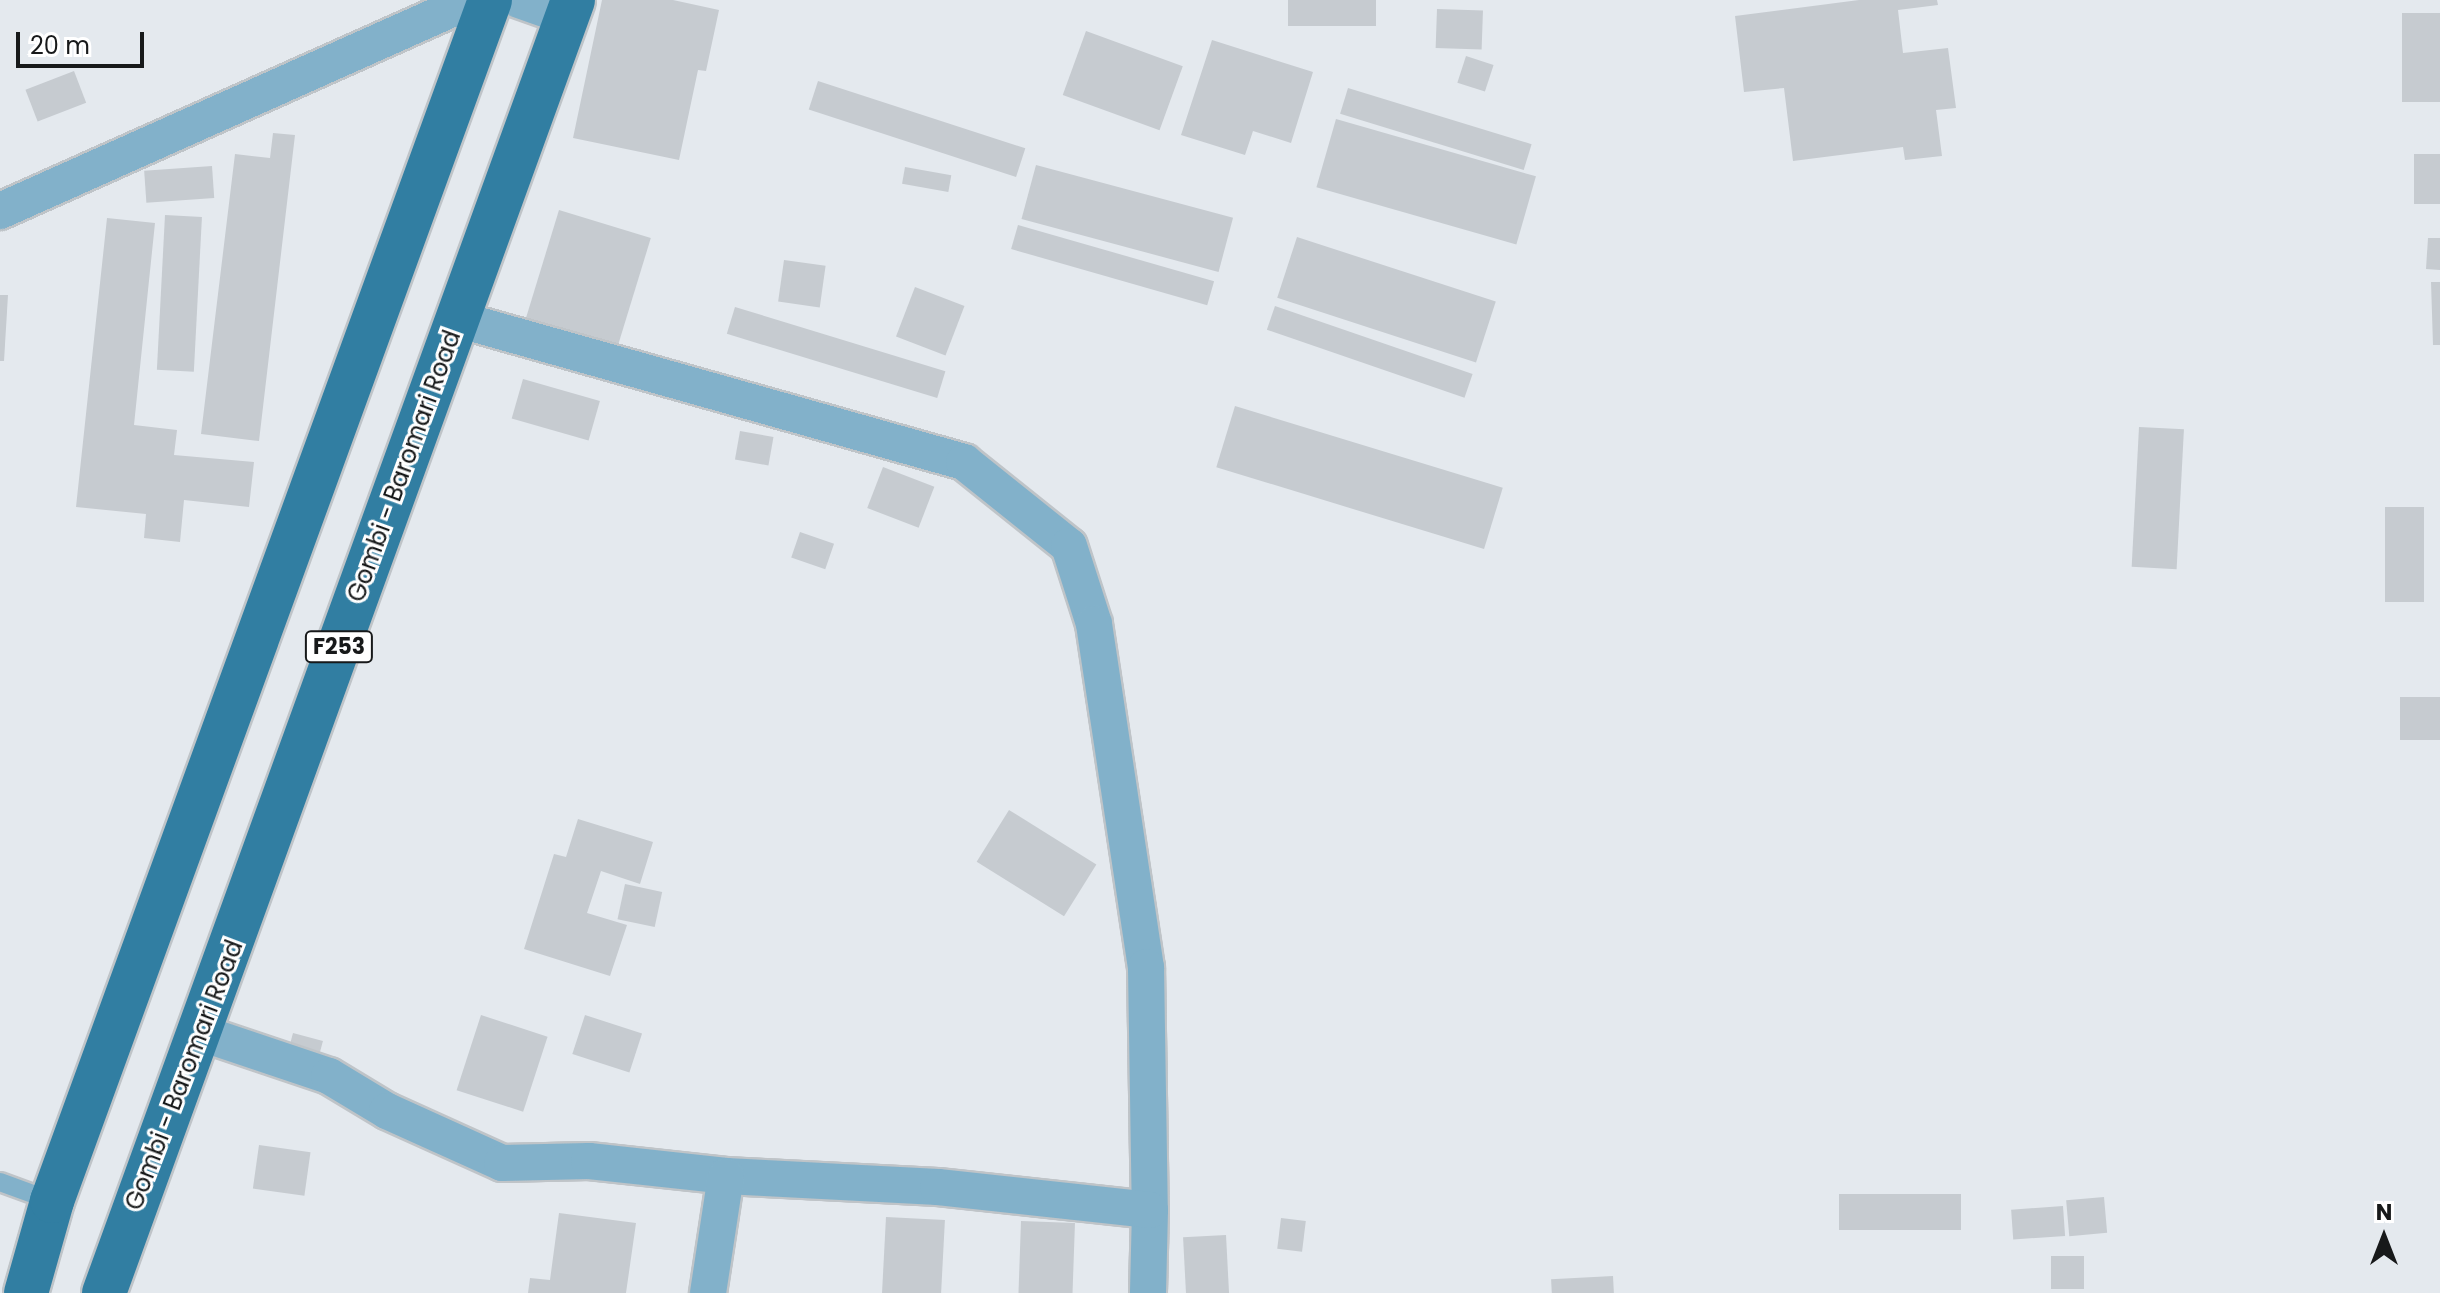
<!DOCTYPE html>
<style>
body{margin:0}
#map{position:relative;width:2440px;height:1293px;overflow:hidden;background:#e4e9ee;font-family:Poppins,sans-serif}
div>[style]{position:absolute}
.building>*{inset:0;background:#c6cbd0;transform-origin:0 0}
.roads{filter:drop-shadow(2px 0 #bfc4c8) drop-shadow(-2px 0 #bfc4c8) drop-shadow(0 2px #bfc4c8) drop-shadow(0 -2px #bfc4c8)}
.service>*{height:18px;margin:-9px;padding:0 9px;transform-origin:9px;border-radius:9px;background:#82b1ca}
.minor>*{height:36px;margin:-18px;padding:0 18px;transform-origin:18px;border-radius:18px;background:#82b1ca}
.primary>*{height:44px;margin:-22px;padding:0 22px;transform-origin:22px;border-radius:22px;background:#317ea2}
span{translate:-50% -50%;white-space:nowrap;text-align:center;line-height:1.15;-webkit-text-stroke:6px #fff;paint-order:stroke}
.shield-label span{padding:2px 6px;background:#fff;border:2px solid;border-radius:6px;-webkit-text-stroke-width:0}
.shield-label{font-size:22px;color:#17191a;font-weight:700}
.street-label{font-size:24px;color:#17191a}
.north{position:absolute;left:2344px;top:1197px;width:80px;height:80px;-webkit-text-stroke:6px #fff;paint-order:stroke;rotate:0deg;font-size:22px;font-weight:700;line-height:32px;text-align:center;color:#17191a}
.north::after{content:'';display:block;margin:auto;width:28px;height:36px;background:#17191a;clip-path:polygon(50% 0,100% 100%,50% 72%,0 100%)}
.scale{position:absolute;left:16px;top:32px;width:128px;height:36px;box-sizing:border-box;border:4px solid #17191a;border-top:0;padding-left:10px;font-size:24px;line-height:28px;white-space:nowrap;color:#17191a;-webkit-text-stroke:6px #fff;paint-order:stroke}
</style>
<div id="map">
<div class="building">
<div style="clip-path:polygon(602px 0,673px 0,719px 10px,706px 71px,698px 70px,679px 160px,573px 138px)"></div>
<div style="left:1288px;top:0;width:88px;height:26px"></div>
<div style="clip-path:polygon(1859px 0,1937px 0,1938px 5px,1898px 10px,1903px 53px,1948px 48px,1956px 108px,1936px 110px,1942px 156px,1905px 160px,1903px 147px,1793px 161px,1784px 88px,1744px 92px,1735px 16px)"></div>
<div style="left:1437px;top:9px;width:46px;height:39px;rotate:2deg"></div>
<div style="left:2440px;top:13px;width:89px;height:38px;rotate:90deg"></div>
<div style="left:1086px;top:31px;width:103px;height:68px;rotate:20deg"></div>
<div style="clip-path:polygon(1212px 40px,1313px 72px,1291px 143px,1253px 131px,1245px 155px,1181px 135px)"></div>
<div style="left:1466px;top:56px;width:29px;height:28px;rotate:18deg"></div>
<div style="left:74px;top:71px;width:34px;height:52px;rotate:69deg"></div>
<div style="left:818px;top:81px;width:218px;height:30px;rotate:18deg"></div>
<div style="left:1348px;top:88px;width:192px;height:27px;rotate:17deg"></div>
<div style="left:1336px;top:119px;width:208px;height:71px;rotate:16deg"></div>
<div style="clip-path:polygon(273px 133px,295px 135px,259px 441px,201px 434px,235px 154px,270px 158px)"></div>
<div style="left:2440px;top:154px;width:50px;height:26px;rotate:90deg"></div>
<div style="left:1036px;top:165px;width:204px;height:56px;rotate:15deg"></div>
<div style="left:212px;top:166px;width:32px;height:68px;rotate:86deg"></div>
<div style="left:905px;top:167px;width:47px;height:17px;rotate:10deg"></div>
<div style="left:559px;top:210px;width:96px;height:119px;rotate:17deg"></div>
<div style="left:165px;top:215px;width:37px;height:155px;rotate:3deg"></div>
<div style="clip-path:polygon(107px 218px,155px 223px,134px 425px,177px 430px,174px 455px,254px 462px,249px 507px,184px 500px,180px 542px,144px 538px,146px 514px,76px 507px)"></div>
<div style="left:1018px;top:225px;width:204px;height:25px;rotate:16deg"></div>
<div style="left:1297px;top:237px;width:209px;height:64px;rotate:18deg"></div>
<div style="clip-path:polygon(2428px 238px,2440px 238px,2440px 270px,2426px 269px)"></div>
<div style="left:784px;top:260px;width:42px;height:42px;rotate:8deg"></div>
<div style="clip-path:polygon(2431px 282px,2440px 282px,2440px 345px,2433px 345px)"></div>
<div style="left:915px;top:287px;width:53px;height:53px;rotate:21deg"></div>
<div style="clip-path:polygon(0 295px,8px 295px,4px 361px,0 361px)"></div>
<div style="left:1275px;top:306px;width:209px;height:25px;rotate:19deg"></div>
<div style="left:735px;top:307px;width:220px;height:28px;rotate:17deg"></div>
<div style="left:523px;top:379px;width:80px;height:41px;rotate:16deg"></div>
<div style="left:1235px;top:406px;width:280px;height:64px;rotate:17deg"></div>
<div style="left:2139px;top:427px;width:45px;height:140px;rotate:3deg"></div>
<div style="left:740px;top:431px;width:34px;height:29px;rotate:10deg"></div>
<div style="left:883px;top:467px;width:55px;height:44px;rotate:21deg"></div>
<div style="left:2385px;top:507px;width:39px;height:95px"></div>
<div style="left:800px;top:532px;width:36px;height:27px;rotate:19deg"></div>
<div style="left:2440px;top:697px;width:43px;height:40px;rotate:90deg"></div>
<div style="left:1009px;top:810px;width:103px;height:61px;rotate:32deg"></div>
<div style="clip-path:polygon(578px 819px,653px 842px,640px 884px,601px 871px,587px 913px,627px 925px,610px 976px,524px 949px,554px 854px,566px 857px)"></div>
<div style="left:625px;top:884px;width:38px;height:36px;rotate:12deg"></div>
<div style="left:481px;top:1015px;width:70px;height:79px;rotate:18deg"></div>
<div style="left:585px;top:1015px;width:60px;height:41px;rotate:18deg"></div>
<div style="left:293px;top:1033px;width:31px;height:27px;rotate:15deg"></div>
<div style="left:259px;top:1145px;width:52px;height:44px;rotate:8deg"></div>
<div style="left:1961px;top:1194px;width:36px;height:122px;rotate:90deg"></div>
<div style="left:2104px;top:1197px;width:36px;height:38px;rotate:85deg"></div>
<div style="left:2063px;top:1206px;width:30px;height:52px;rotate:86deg"></div>
<div style="clip-path:polygon(559px 1213px,636px 1223px,626px 1293px,528px 1293px,530px 1278px,550px 1280px)"></div>
<div style="left:886px;top:1217px;width:59px;height:76px;rotate:3deg"></div>
<div style="left:1281px;top:1218px;width:25px;height:31px;rotate:7deg"></div>
<div style="left:1021px;top:1221px;width:54px;height:72px;rotate:2deg"></div>
<div style="left:1226px;top:1235px;width:58px;height:43px;rotate:87deg"></div>
<div style="left:2084px;top:1256px;width:33px;height:33px;rotate:90deg"></div>
<div style="left:1613px;top:1276px;width:17px;height:62px;rotate:87deg"></div>
</div>
<div class="roads">
<div class="service">
<div style="left:0;top:1182px;width:55px;rotate:20.1deg"></div>
</div>
<div class="minor">
<div style="left:519px;top:0;width:51px;rotate:19.5deg"></div>
<div style="left:0;top:211px;width:517px;rotate:-24.09deg"></div>
<div style="left:457px;top:319px;width:527px;rotate:15.75deg"></div>
<div style="left:964px;top:462px;width:134px;rotate:38.7deg"></div>
<div style="left:1069px;top:546px;width:82px;rotate:72.2deg"></div>
<div style="left:1094px;top:624px;width:347px;rotate:81.4deg"></div>
<div style="left:1146px;top:967px;width:243px;rotate:89.1deg"></div>
<div style="left:1150px;top:1210px;width:83px;rotate:91.4deg"></div>
<div style="left:201px;top:1033px;width:135px;rotate:18.6deg"></div>
<div style="left:329px;top:1076px;width:68px;rotate:31.1deg"></div>
<div style="left:387px;top:1111px;width:126px;rotate:24.3deg"></div>
<div style="left:502px;top:1163px;width:87px;rotate:-1.3deg"></div>
<div style="left:589px;top:1161px;width:138px;rotate:6.2deg"></div>
<div style="left:726px;top:1176px;width:212px;rotate:3deg"></div>
<div style="left:938px;top:1187px;width:213px;rotate:6.2deg"></div>
<div style="left:708px;top:1293px;width:118px;rotate:-81.3deg"></div>
</div>
<div class="primary">
<div style="left:26px;top:1293px;width:96px;rotate:-74.2deg"></div>
<div style="left:52px;top:1201px;width:1278px;rotate:-69.96deg"></div>
<div style="left:104px;top:1293px;width:1375px;rotate:-70.06deg"></div>
</div>
</div>
<div class="shield-label">
<span style="left:339px;top:647px">F253</span>
</div>
<div class="street-label">
<span style="left:404px;top:466px;rotate:-70deg">Gombi - Baromari Road</span>
<span style="left:184px;top:1075px;rotate:-69deg">Gombi - Baromari Road</span>
</div>
<div class="north">N</div>
<div class="scale">20 m</div>
</div>
